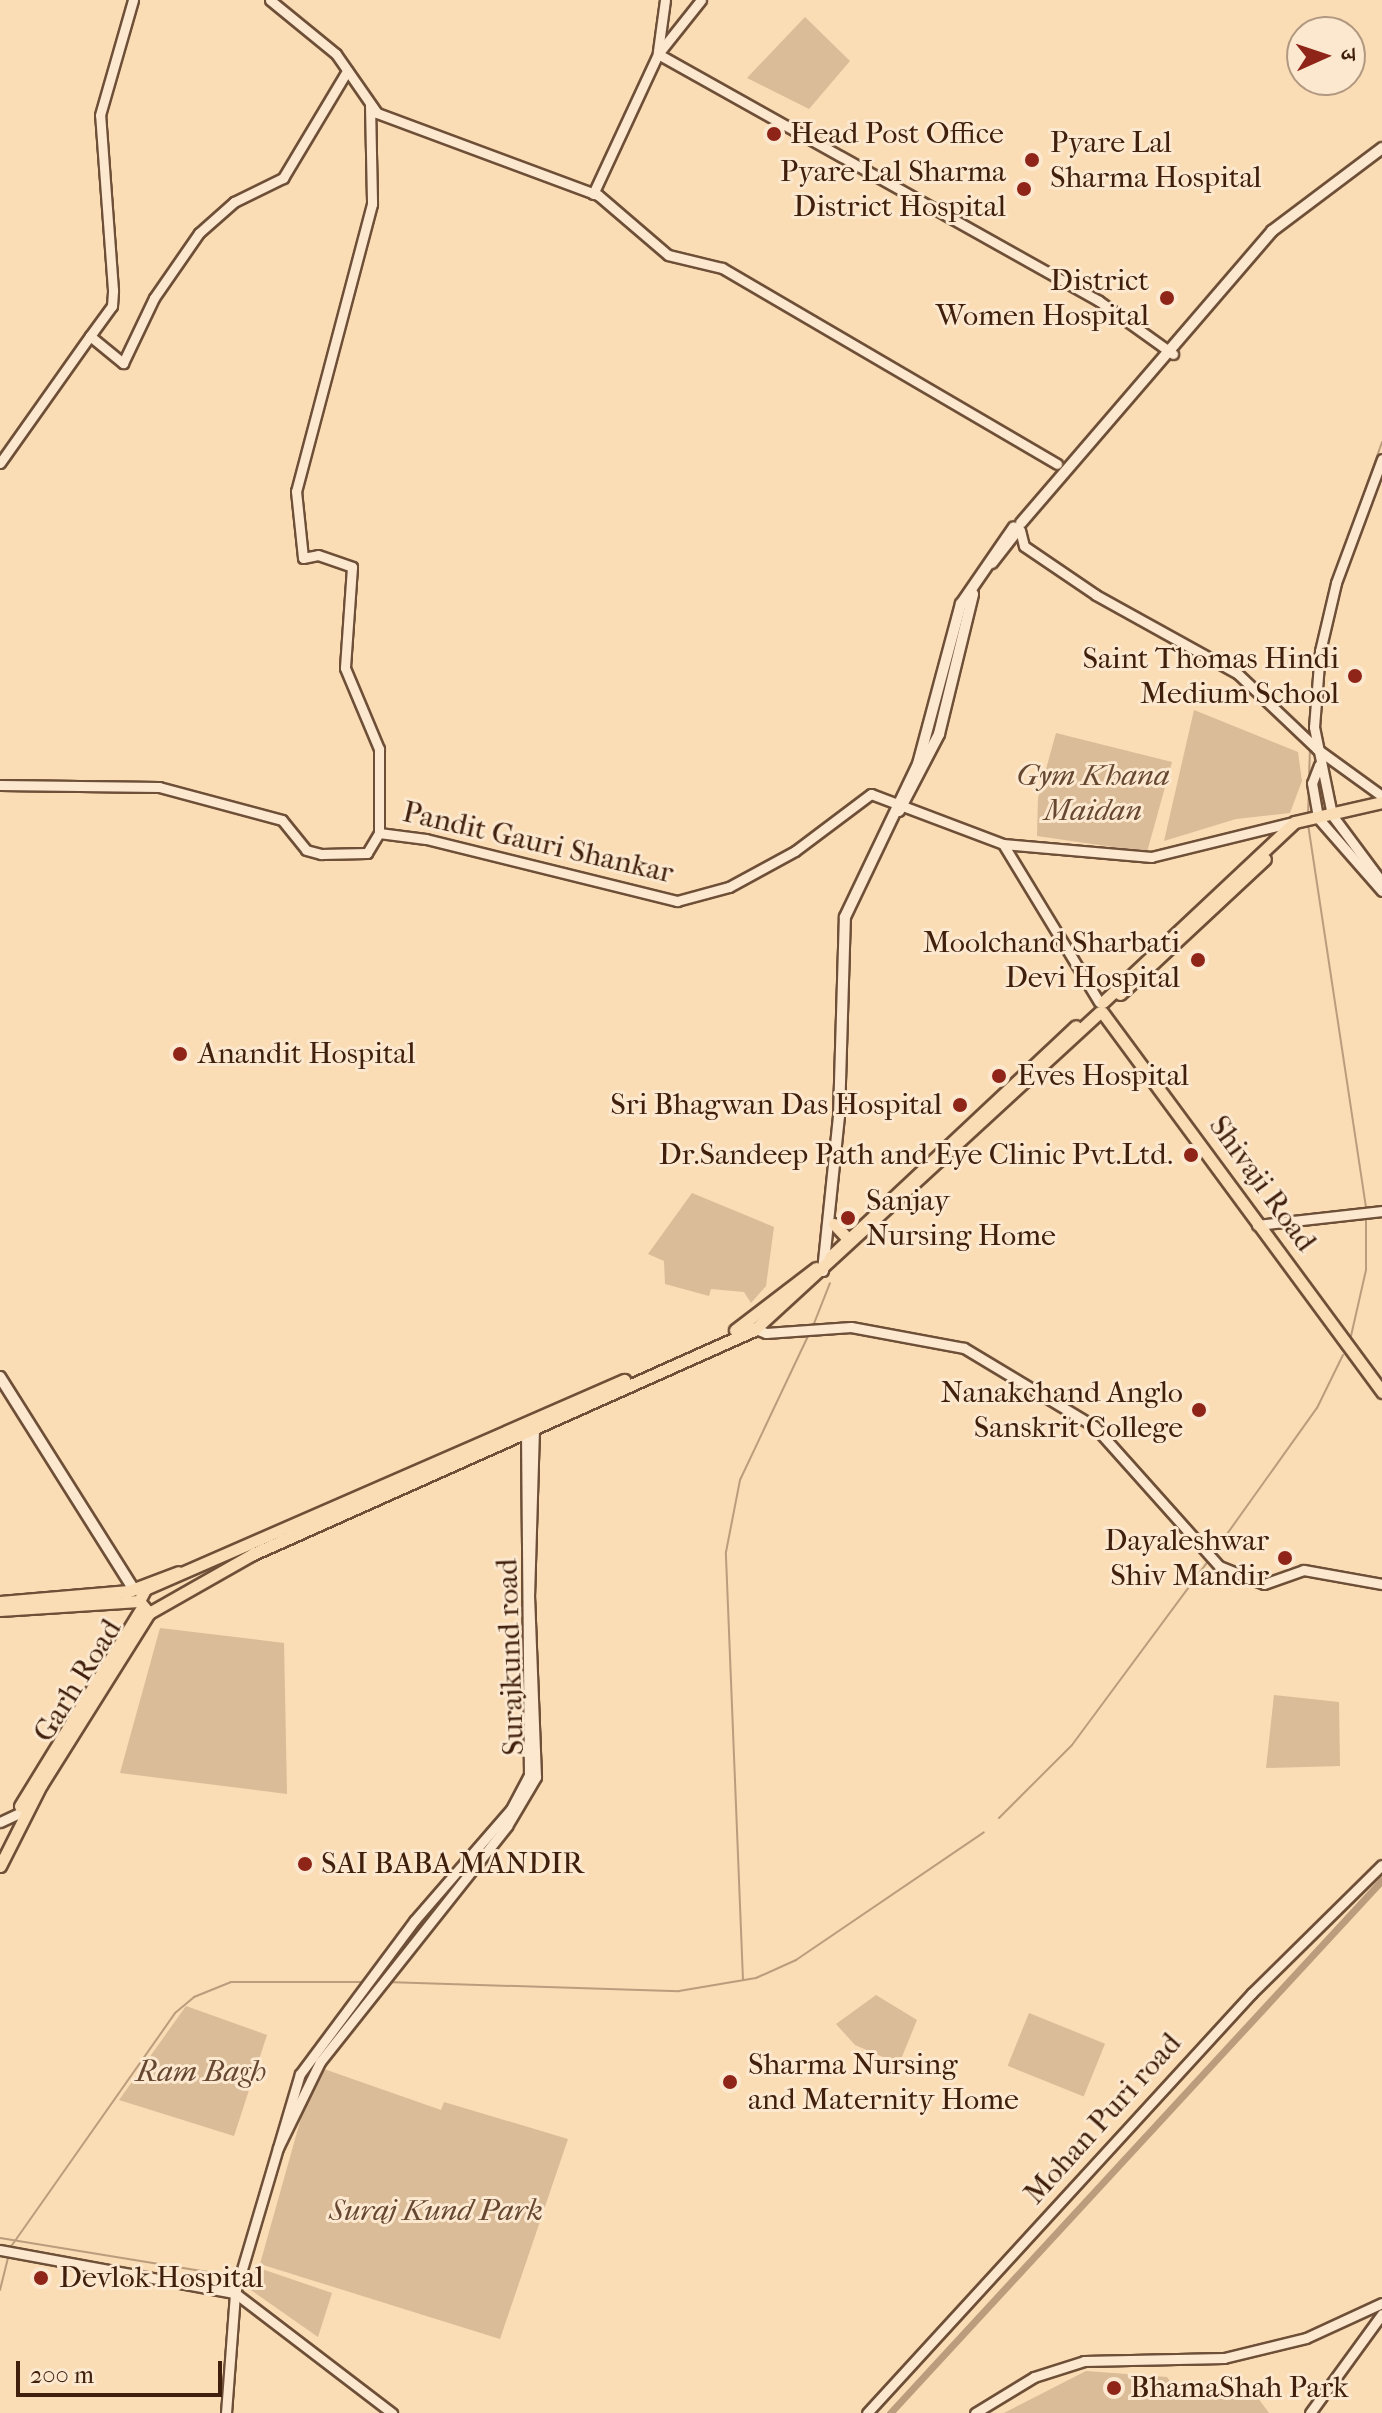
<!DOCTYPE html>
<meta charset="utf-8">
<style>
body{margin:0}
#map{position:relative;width:1382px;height:2413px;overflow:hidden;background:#fadcb5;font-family:"IM FELL French Canon","Noto Serif Devanagari",serif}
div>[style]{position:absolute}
.green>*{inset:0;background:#dabc98;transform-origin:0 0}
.stream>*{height:2px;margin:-1px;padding:0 1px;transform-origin:1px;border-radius:1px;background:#bb9c7c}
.canal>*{height:7px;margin:-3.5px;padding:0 3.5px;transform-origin:3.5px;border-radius:3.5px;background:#bb9c7c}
.roads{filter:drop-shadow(2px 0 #6e4f37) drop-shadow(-2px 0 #6e4f37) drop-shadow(0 2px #6e4f37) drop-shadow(0 -2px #6e4f37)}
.tertiary>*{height:9px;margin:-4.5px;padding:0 4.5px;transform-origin:4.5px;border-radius:4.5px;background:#fce8cf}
.secondary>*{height:10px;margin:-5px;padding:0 5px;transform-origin:5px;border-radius:5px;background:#fce8cf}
.primary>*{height:11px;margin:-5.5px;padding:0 5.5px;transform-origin:5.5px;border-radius:5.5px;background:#fadcb5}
.dots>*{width:22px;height:22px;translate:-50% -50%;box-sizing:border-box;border:4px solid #fce8cf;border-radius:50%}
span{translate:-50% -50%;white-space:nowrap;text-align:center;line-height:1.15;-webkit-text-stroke:6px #fce8cf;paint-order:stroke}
.poi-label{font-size:30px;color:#40200d}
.left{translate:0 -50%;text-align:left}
.right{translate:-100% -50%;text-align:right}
.park-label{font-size:30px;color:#664730;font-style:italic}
.street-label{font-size:30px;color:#40200d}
.north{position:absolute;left:1286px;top:16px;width:80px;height:80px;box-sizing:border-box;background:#fce8cf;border:2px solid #b19881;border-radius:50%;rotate:87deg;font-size:22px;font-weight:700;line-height:32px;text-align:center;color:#40200d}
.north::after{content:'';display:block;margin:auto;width:28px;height:36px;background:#8f2418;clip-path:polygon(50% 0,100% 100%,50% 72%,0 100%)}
.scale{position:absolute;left:16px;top:2361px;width:206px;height:36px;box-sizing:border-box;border:4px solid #40200d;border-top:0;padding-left:10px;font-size:24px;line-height:28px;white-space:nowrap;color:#40200d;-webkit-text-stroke:6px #fce8cf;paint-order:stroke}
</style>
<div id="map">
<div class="green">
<div style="clip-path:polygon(805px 17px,850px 61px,809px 109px,747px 78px)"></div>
<div style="clip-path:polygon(1194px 710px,1298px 752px,1302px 781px,1290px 813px,1236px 819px,1164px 841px)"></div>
<div style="clip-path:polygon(1056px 733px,1172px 762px,1147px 852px,1037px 836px,1038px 798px)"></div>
<div style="clip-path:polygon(692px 1193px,774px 1227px,766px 1286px,751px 1303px,744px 1292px,711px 1289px,709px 1296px,665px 1284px,664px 1261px,648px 1254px)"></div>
<div style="clip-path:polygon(160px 1628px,284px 1643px,287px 1794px,120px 1773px)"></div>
<div style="clip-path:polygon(1274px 1695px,1339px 1702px,1340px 1766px,1266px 1768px)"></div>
<div style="clip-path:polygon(876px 1995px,917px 2020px,899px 2064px,855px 2045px,836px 2024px)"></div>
<div style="clip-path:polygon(186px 2006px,267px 2035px,234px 2136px,119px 2100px)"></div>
<div style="left:1029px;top:2013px;width:82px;height:57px;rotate:22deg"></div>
<div style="clip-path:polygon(324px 2069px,441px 2110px,444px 2102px,568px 2139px,500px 2339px,260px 2264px,308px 2093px)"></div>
<div style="clip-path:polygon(256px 2267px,332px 2293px,318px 2337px,248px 2288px)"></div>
<div style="clip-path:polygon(1086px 2371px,1167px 2377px,1183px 2400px,1258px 2398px,1269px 2413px,1004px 2413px)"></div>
</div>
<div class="stream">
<div style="left:1353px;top:524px;width:87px;rotate:-70.5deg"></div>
<div style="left:1313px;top:686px;width:109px;rotate:-79.4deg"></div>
<div style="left:1309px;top:778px;width:30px;rotate:-88deg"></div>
<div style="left:1308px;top:814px;width:26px;rotate:-88deg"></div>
<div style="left:1308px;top:824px;width:389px;rotate:81.4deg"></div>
<div style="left:813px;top:1326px;width:46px;rotate:-68.4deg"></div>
<div style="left:1351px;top:1336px;width:68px;rotate:-77.2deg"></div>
<div style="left:1366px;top:1270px;width:55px;rotate:-90deg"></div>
<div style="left:1212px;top:1555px;width:181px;rotate:-54.5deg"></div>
<div style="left:1317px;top:1408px;width:59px;rotate:-63.9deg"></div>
<div style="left:999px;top:1818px;width:103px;rotate:-45deg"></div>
<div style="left:1072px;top:1745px;width:230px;rotate:-53.5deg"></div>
<div style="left:743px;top:1980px;width:428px;rotate:-92.3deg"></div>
<div style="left:726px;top:1552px;width:73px;rotate:-79deg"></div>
<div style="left:740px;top:1480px;width:164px;rotate:-64.7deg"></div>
<div style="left:386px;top:1982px;width:293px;rotate:1.8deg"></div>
<div style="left:679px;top:1991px;width:78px;rotate:-9.6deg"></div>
<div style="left:756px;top:1978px;width:44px;rotate:-24.2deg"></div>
<div style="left:796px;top:1960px;width:227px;rotate:-34.2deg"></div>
<div style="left:0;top:2238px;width:229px;rotate:9.3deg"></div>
<div style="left:10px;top:2248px;width:287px;rotate:-54.9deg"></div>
<div style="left:175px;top:2013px;width:25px;rotate:-40deg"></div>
<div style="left:194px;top:1997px;width:40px;rotate:-22deg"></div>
<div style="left:231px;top:1982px;width:133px"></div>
<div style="left:0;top:2290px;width:37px;rotate:-76deg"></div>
</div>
<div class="canal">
<div style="left:890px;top:2413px;width:725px;rotate:-47.29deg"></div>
</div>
<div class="roads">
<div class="tertiary">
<div style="left:270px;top:0;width:85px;rotate:39.3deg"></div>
<div style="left:336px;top:54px;width:72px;rotate:55.2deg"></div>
<div style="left:377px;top:113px;width:236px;rotate:20.4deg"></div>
<div style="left:598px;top:195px;width:92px;rotate:40.6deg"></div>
<div style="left:668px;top:255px;width:56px;rotate:13.5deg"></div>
<div style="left:722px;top:268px;width:388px;rotate:30.3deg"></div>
<div style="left:658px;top:51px;width:51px;rotate:-82.2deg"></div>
<div style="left:658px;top:54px;width:505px;rotate:29.25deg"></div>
<div style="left:1099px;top:301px;width:91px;rotate:35.6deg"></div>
<div style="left:370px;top:105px;width:99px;rotate:88.8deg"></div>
<div style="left:372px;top:204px;width:297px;rotate:104.8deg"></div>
<div style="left:296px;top:491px;width:67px;rotate:84deg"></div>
<div style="left:303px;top:558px;width:15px;rotate:-11deg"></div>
<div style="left:318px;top:555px;width:36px;rotate:19deg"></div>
<div style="left:352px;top:567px;width:101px;rotate:94deg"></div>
<div style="left:345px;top:668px;width:88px;rotate:67.2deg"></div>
<div style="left:379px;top:749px;width:84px;rotate:90deg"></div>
<div style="left:593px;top:194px;width:154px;rotate:-65.1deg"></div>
<div style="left:658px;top:54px;width:69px;rotate:-51.5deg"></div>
<div style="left:90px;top:336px;width:37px;rotate:-54deg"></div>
<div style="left:112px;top:306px;width:16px;rotate:-86deg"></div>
<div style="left:113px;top:290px;width:175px;rotate:-94.2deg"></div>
<div style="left:100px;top:115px;width:120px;rotate:-74deg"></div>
<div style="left:1382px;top:459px;width:132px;rotate:110.4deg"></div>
<div style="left:1336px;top:583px;width:70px;rotate:103.2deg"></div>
<div style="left:1320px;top:651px;width:76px;rotate:94.5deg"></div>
<div style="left:1314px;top:727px;width:90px;rotate:78.4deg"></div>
<div style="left:1332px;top:815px;width:84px;rotate:53.3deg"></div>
<div style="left:0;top:463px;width:156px;rotate:-54.7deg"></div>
<div style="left:90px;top:336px;width:43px;rotate:39.3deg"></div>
<div style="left:123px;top:363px;width:72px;rotate:-64.5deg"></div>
<div style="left:154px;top:298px;width:79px;rotate:-55.3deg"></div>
<div style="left:199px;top:233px;width:47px;rotate:-41.5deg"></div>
<div style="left:234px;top:202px;width:55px;rotate:-26.1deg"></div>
<div style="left:283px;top:178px;width:125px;rotate:-59.1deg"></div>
<div style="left:1020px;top:530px;width:16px;rotate:76deg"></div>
<div style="left:1024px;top:546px;width:87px;rotate:34.2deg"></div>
<div style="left:1096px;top:595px;width:161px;rotate:29deg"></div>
<div style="left:1237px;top:673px;width:110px;rotate:43.5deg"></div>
<div style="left:1317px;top:749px;width:80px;rotate:35.9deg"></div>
<div style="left:1319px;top:765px;width:19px;rotate:111deg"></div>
<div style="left:1312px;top:783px;width:36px;rotate:80deg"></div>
<div style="left:1318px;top:818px;width:97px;rotate:48.8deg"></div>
<div style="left:0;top:785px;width:159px;rotate:0.7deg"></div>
<div style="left:159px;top:787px;width:127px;rotate:15deg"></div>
<div style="left:282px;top:820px;width:38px;rotate:51deg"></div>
<div style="left:306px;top:850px;width:16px;rotate:15deg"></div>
<div style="left:321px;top:854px;width:46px;rotate:-1.2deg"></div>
<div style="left:367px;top:853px;width:23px;rotate:-59deg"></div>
<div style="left:379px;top:833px;width:47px;rotate:7.3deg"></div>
<div style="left:426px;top:839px;width:259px;rotate:13.9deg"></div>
<div style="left:677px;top:901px;width:54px;rotate:-15.1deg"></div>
<div style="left:729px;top:887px;width:75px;rotate:-28.6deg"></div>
<div style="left:795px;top:851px;width:95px;rotate:-36.9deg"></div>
<div style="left:871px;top:794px;width:141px;rotate:20.7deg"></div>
<div style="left:1003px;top:844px;width:149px;rotate:5deg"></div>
<div style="left:1151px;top:857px;width:147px;rotate:-13.8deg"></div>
<div style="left:1003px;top:844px;width:185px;rotate:58.7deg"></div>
<div style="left:1257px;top:1225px;width:126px;rotate:-6.4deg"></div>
<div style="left:751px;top:1327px;width:16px;rotate:22deg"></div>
<div style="left:766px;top:1333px;width:85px;rotate:-4deg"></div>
<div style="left:851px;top:1327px;width:115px;rotate:10.5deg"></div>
<div style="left:964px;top:1348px;width:152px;rotate:31deg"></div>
<div style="left:1094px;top:1426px;width:188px;rotate:48.2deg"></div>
<div style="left:1219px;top:1566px;width:48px;rotate:21.8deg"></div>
<div style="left:1264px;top:1584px;width:42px;rotate:-19.3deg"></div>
<div style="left:1304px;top:1570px;width:79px;rotate:10.2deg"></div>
<div style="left:0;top:1822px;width:29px;rotate:-25deg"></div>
<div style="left:278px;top:2148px;width:96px;rotate:-64deg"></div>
<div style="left:320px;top:2062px;width:301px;rotate:-51.6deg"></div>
<div style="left:507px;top:1826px;width:57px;rotate:-59.4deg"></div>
<div style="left:536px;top:1777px;width:180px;rotate:-92.2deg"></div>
<div style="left:529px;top:1597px;width:172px;rotate:-88.3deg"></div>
<div style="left:0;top:2250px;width:239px;rotate:10.4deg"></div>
<div style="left:235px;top:2293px;width:198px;rotate:37.4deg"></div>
<div style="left:226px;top:2413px;width:120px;rotate:-85.7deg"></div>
<div style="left:235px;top:2293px;width:228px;rotate:-73.5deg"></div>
<div style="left:300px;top:2074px;width:191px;rotate:-53.3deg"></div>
<div style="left:414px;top:1921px;width:148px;rotate:-49.1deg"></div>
<div style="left:511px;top:1809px;width:38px;rotate:-62deg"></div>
<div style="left:529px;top:1775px;width:348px;rotate:-90.5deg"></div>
<div style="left:867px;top:2413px;width:570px;rotate:-47.49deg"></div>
<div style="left:1252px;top:1993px;width:182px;rotate:-44.6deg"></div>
<div style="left:975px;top:2413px;width:69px;rotate:-31.4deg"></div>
<div style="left:1034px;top:2377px;width:52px;rotate:-17.7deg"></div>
<div style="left:1084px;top:2361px;width:140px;rotate:-1.2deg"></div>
<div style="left:1224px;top:2358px;width:84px;rotate:-13.7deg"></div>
<div style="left:1306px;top:2338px;width:84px;rotate:-24.7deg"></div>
<div style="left:1310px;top:2413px;width:122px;rotate:-54deg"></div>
</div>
<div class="secondary">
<div style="left:1021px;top:523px;width:385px;rotate:-49.3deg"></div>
<div style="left:1272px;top:231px;width:138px;rotate:-37deg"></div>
<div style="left:992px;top:563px;width:36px;rotate:-52deg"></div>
<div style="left:899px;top:811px;width:87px;rotate:-62.5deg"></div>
<div style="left:939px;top:734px;width:144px;rotate:-76.3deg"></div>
<div style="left:823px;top:1271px;width:156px;rotate:-84.1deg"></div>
<div style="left:839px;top:1116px;width:199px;rotate:-88.3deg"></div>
<div style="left:845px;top:917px;width:170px;rotate:-64.5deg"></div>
<div style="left:918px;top:764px;width:166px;rotate:-75deg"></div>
<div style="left:961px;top:604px;width:93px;rotate:-55.5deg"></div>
<div style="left:0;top:1377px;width:252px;rotate:57.8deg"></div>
</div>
<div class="primary">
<div style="left:1120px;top:994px;width:198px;rotate:-43deg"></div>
<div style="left:1103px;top:1002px;width:263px;rotate:-43.2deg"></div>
<div style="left:1295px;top:822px;width:89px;rotate:-12.9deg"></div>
<div style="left:1102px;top:1012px;width:472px;rotate:53.6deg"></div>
<div style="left:834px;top:1224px;width:21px;rotate:47deg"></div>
<div style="left:830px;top:1257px;width:337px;rotate:-43.2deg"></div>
<div style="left:735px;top:1330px;width:102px;rotate:-37.4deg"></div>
<div style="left:0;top:1602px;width:129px;rotate:-4.9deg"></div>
<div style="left:129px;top:1591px;width:53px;rotate:-20.8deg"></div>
<div style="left:0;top:1610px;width:139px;rotate:-3.7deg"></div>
<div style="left:149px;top:1613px;width:16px;rotate:-130deg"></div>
<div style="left:139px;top:1601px;width:13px;rotate:-63deg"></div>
<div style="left:145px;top:1589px;width:523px;rotate:-23.57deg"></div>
<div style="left:20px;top:1806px;width:231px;rotate:-58.4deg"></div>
<div style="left:0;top:1866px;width:91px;rotate:-63.2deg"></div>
<div style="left:41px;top:1785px;width:203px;rotate:-57.9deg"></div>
<div style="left:149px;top:1613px;width:120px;rotate:-29.6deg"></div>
<div style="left:253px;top:1554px;width:549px;rotate:-24.09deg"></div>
<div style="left:754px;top:1330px;width:470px;rotate:-42.6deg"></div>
</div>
</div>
<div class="dots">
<div style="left:774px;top:134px;background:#8f2418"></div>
<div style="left:1032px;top:160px;background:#8f2418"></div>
<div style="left:1024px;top:189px;background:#8f2418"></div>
<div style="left:1167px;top:298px;background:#8f2418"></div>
<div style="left:1355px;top:676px;background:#8f2418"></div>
<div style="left:1198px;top:960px;background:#8f2418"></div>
<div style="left:180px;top:1054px;background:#8f2418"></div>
<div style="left:999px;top:1076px;background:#8f2418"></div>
<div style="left:960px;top:1105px;background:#8f2418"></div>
<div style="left:1191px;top:1155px;background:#8f2418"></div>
<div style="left:848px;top:1218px;background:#8f2418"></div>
<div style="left:1199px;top:1410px;background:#8f2418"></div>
<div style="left:1285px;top:1558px;background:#8f2418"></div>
<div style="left:305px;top:1864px;background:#8f2418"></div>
<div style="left:730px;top:2082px;background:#8f2418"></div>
<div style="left:41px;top:2278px;background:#8f2418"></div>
<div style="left:1114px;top:2388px;background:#8f2418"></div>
</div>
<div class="poi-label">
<span class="left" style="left:790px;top:134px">Head Post Office</span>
<span class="left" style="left:1050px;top:160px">Pyare Lal<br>Sharma Hospital</span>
<span class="right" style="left:1006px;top:189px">Pyare Lal Sharma<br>District Hospital</span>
<span class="right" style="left:1149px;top:298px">District<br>Women Hospital</span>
<span class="right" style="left:1339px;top:676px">Saint Thomas Hindi<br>Medium School</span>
<span class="right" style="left:1180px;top:960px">Moolchand Sharbati<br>Devi Hospital</span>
<span class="left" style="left:198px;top:1054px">Anandit Hospital</span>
<span class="left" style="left:1017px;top:1076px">Eves Hospital</span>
<span class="right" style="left:942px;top:1105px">Sri Bhagwan Das Hospital</span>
<span class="right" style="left:1173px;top:1155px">Dr.Sandeep Path and Eye Clinic Pvt.Ltd.</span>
<span class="left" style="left:866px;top:1218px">Sanjay<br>Nursing Home</span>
<span class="right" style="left:1183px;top:1410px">Nanakchand Anglo<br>Sanskrit College</span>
<span class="right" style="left:1269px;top:1558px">Dayaleshwar<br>Shiv Mandir</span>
<span class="left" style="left:321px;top:1864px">SAI BABA MANDIR</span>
<span class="left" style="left:748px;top:2082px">Sharma Nursing<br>and Maternity Home</span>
<span class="left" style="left:59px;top:2278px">Devlok Hospital</span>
<span class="left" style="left:1130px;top:2388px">BhamaShah Park</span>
</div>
<div class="park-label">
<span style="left:1093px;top:793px">Gym Khana<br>Maidan</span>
<span style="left:201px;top:2072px">Ram Bagh</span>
<span style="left:436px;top:2211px">Suraj Kund Park</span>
</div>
<div class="street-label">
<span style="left:538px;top:843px;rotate:13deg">Pandit Gauri Shankar</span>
<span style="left:1262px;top:1184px;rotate:54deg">Shivaji Road</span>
<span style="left:511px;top:1657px;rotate:-92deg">Surajkund road</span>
<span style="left:78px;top:1681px;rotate:-58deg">Garh Road</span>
<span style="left:1103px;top:2119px;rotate:-48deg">Mohan Puri road</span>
</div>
<div class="north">उ</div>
<div class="scale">200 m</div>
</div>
